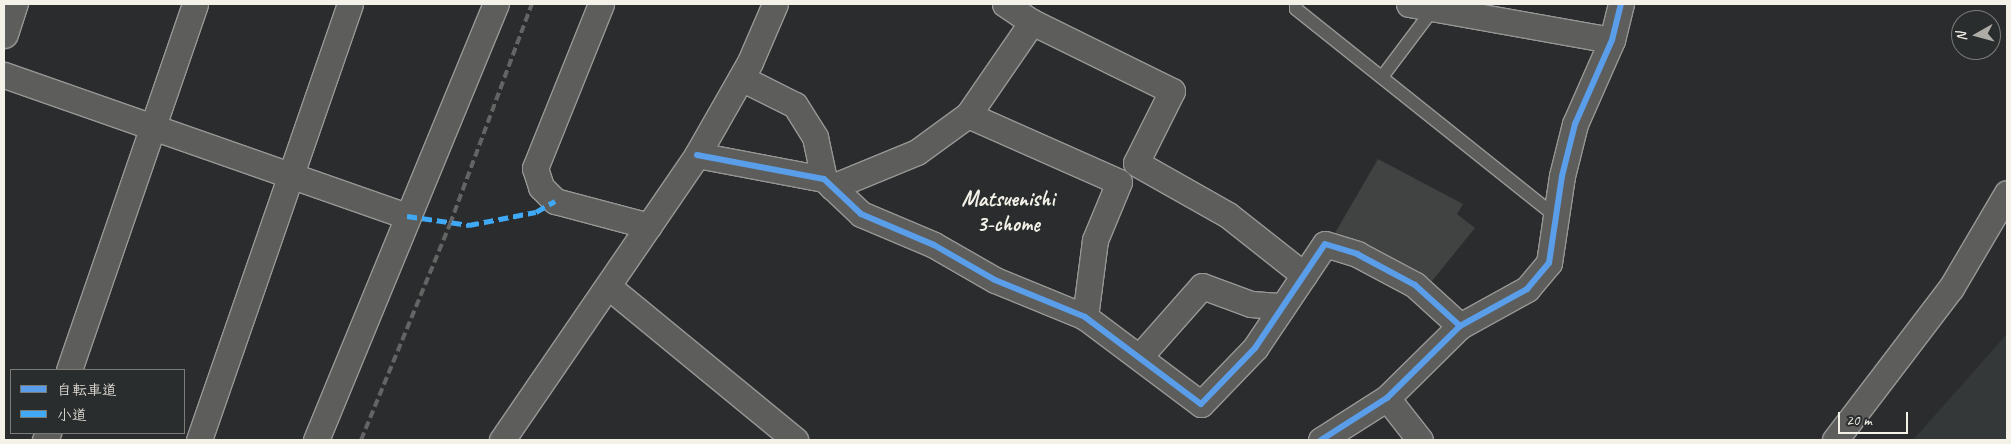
<!DOCTYPE html>
<meta charset="utf-8">
<style>
body{margin:0}
#map{position:relative;width:2011px;height:444px;overflow:hidden;background:#2b2c2d;font-family:Caveat,"Klee One",sans-serif}
div>[style]{position:absolute}
.built>*{inset:0;background:#353838}
.green>*{inset:0;background:#414242}
.roads{filter:drop-shadow(1px 0 #979796) drop-shadow(-1px 0 #979796) drop-shadow(0 1px #979796) drop-shadow(0 -1px #979796)}
.lane>*{height:12px;margin:-6px;padding:0 6px;transform-origin:6px;border-radius:6px;background:#5d5d5c}
.street>*{height:25px;margin:-12.5px;padding:0 12.5px;transform-origin:12.5px;border-radius:12.5px;background:#5d5d5c}
.primary>*{height:28px;margin:-14px;padding:0 14px;transform-origin:14px;border-radius:14px;background:#5d5d5c}
.rail>*{height:4px;margin-top:-2px;transform-origin:0;background:repeating-linear-gradient(90deg,#646464 0 8px,transparent 0 12px)}
.quiet>*{height:5px;margin-top:-2.5px;transform-origin:0;background:repeating-linear-gradient(90deg,#3fa9f5 0 10px,transparent 0 15px)}
.cycleway>*{height:6px;margin:-3px;padding:0 3px;transform-origin:3px;border-radius:3px;background:#5a9eea}
span{translate:-50% -50%;white-space:nowrap;text-align:center;line-height:1.15;-webkit-text-stroke:5px #2a2d2e;paint-order:stroke}
.neighbourhood-label{font-size:22px;color:#f4f1e8;font-weight:700}
.frame{position:absolute;inset:0;border:5px solid #f4f1e8;pointer-events:none}
.legend{position:absolute;left:10px;top:369px;width:175px;height:65px;box-sizing:border-box;background:#2a2d2e;border:1px solid #7b7b78;margin:0;padding:6px 9px;list-style:none;font-size:15px;color:#f4f1e8}
.legend li{display:flex;align-items:center;gap:10px;height:25px}
.legend b{width:25px;border:1px solid #7b7b78}
.north{position:absolute;left:1951px;top:10px;width:50px;height:50px;box-sizing:border-box;background:#2a2d2e;border:1px solid #7b7b78;border-radius:50%;rotate:263deg;font-size:14px;font-weight:700;line-height:20px;text-align:center;color:#f4f1e8}
.north::after{content:'';display:block;margin:auto;width:18px;height:22px;background:#aeaca7;clip-path:polygon(50% 0,100% 100%,50% 72%,0 100%)}
.scale{position:absolute;left:1838px;top:412px;width:70px;height:22px;box-sizing:border-box;border:2px solid #f4f1e8;border-top:0;padding-left:6px;font-size:15px;line-height:18px;white-space:nowrap;color:#f4f1e8;-webkit-text-stroke:4px #2a2d2e;paint-order:stroke}
</style>
<div id="map">
<div class="built">
<div style="clip-path:polygon(2007px 334px,2007px 440px,1913px 440px)"></div>
</div>
<div class="green">
<div style="clip-path:polygon(1378px 159px,1463px 204px,1457px 214px,1475px 228px,1427px 287px,1339px 243px,1335px 233px)"></div>
</div>
<div class="roads">
<div class="lane">
<div style="left:1296px;top:4px;width:5px;rotate:90deg"></div>
<div style="left:1296px;top:9px;width:334px;rotate:38.6deg"></div>
<div style="left:1382px;top:77px;width:85px;rotate:-53.1deg"></div>
</div>
<div class="street">
<div style="left:601px;top:4px;width:177px;rotate:111.9deg"></div>
<div style="left:535px;top:168px;width:20px;rotate:72deg"></div>
<div style="left:541px;top:187px;width:20px;rotate:45deg"></div>
<div style="left:555px;top:201px;width:97px;rotate:14.9deg"></div>
<div style="left:1005px;top:4px;width:32px;rotate:34deg"></div>
<div style="left:1032px;top:22px;width:156px;rotate:26.2deg"></div>
<div style="left:1172px;top:91px;width:80px;rotate:116.6deg"></div>
<div style="left:1136px;top:163px;width:106px;rotate:29.5deg"></div>
<div style="left:1228px;top:215px;width:97px;rotate:38.3deg"></div>
<div style="left:1409px;top:4px;width:206px;rotate:10.1deg"></div>
<div style="left:4px;top:75px;width:427px;rotate:19.3deg"></div>
<div style="left:741px;top:78px;width:60px;rotate:26.6deg"></div>
<div style="left:795px;top:105px;width:38px;rotate:58deg"></div>
<div style="left:815px;top:137px;width:43px;rotate:77.9deg"></div>
<div style="left:968px;top:115px;width:165px;rotate:23.9deg"></div>
<div style="left:1119px;top:182px;width:63px;rotate:112.5deg"></div>
<div style="left:1095px;top:240px;width:78px;rotate:97.4deg"></div>
<div style="left:697px;top:155px;width:129px;rotate:10.7deg"></div>
<div style="left:824px;top:179px;width:51px;rotate:43.4deg"></div>
<div style="left:861px;top:214px;width:79px;rotate:23deg"></div>
<div style="left:934px;top:245px;width:70px;rotate:29.8deg"></div>
<div style="left:995px;top:280px;width:97px;rotate:22.3deg"></div>
<div style="left:1085px;top:317px;width:145px;rotate:36.9deg"></div>
<div style="left:1201px;top:404px;width:78px;rotate:-46deg"></div>
<div style="left:1255px;top:348px;width:125px;rotate:-56.1deg"></div>
<div style="left:1325px;top:244px;width:34px;rotate:17deg"></div>
<div style="left:1357px;top:254px;width:66px;rotate:28.1deg"></div>
<div style="left:1415px;top:285px;width:61px;rotate:42.3deg"></div>
<div style="left:832px;top:187px;width:92px;rotate:-22.4deg"></div>
<div style="left:917px;top:152px;width:63px;rotate:-36deg"></div>
<div style="left:968px;top:115px;width:113px;rotate:-55.5deg"></div>
<div style="left:609px;top:287px;width:241px;rotate:39.4deg"></div>
<div style="left:1141px;top:355px;width:92px;rotate:-48.5deg"></div>
<div style="left:1202px;top:286px;width:52px;rotate:20.2deg"></div>
<div style="left:1251px;top:304px;width:32px;rotate:4deg"></div>
<div style="left:69px;top:370px;width:387px;rotate:-71deg"></div>
<div style="left:1387px;top:398px;width:53px;rotate:51.8deg"></div>
<div style="left:45px;top:440px;width:8px;rotate:-67deg"></div>
<div style="left:199px;top:440px;width:461px;rotate:-70.9deg"></div>
<div style="left:316px;top:440px;width:472px;rotate:-67.6deg"></div>
<div style="left:502px;top:440px;width:345px;rotate:-55.6deg"></div>
<div style="left:697px;top:155px;width:107px;rotate:-60.3deg"></div>
<div style="left:750px;top:62px;width:63px;rotate:-66.7deg"></div>
<div style="left:1321px;top:440px;width:78px;rotate:-32.5deg"></div>
<div style="left:1387px;top:398px;width:103px;rotate:-44.6deg"></div>
<div style="left:1460px;top:326px;width:77px;rotate:-28.9deg"></div>
<div style="left:1527px;top:289px;width:34px;rotate:-50deg"></div>
<div style="left:1549px;top:263px;width:88px;rotate:-81.5deg"></div>
<div style="left:1562px;top:176px;width:54px;rotate:-76deg"></div>
<div style="left:1575px;top:124px;width:92px;rotate:-66.2deg"></div>
<div style="left:1612px;top:40px;width:37px;rotate:-76deg"></div>
<div style="left:1835px;top:440px;width:191px;rotate:-52.7deg"></div>
<div style="left:1951px;top:288px;width:110px;rotate:-59.5deg"></div>
</div>
<div class="primary">
<div style="left:4px;top:34px;width:32px;rotate:-72deg"></div>
</div>
</div>
<div class="rail">
<div style="left:361px;top:440px;width:234px;rotate:-67.6deg"></div>
<div style="left:450px;top:224px;width:235px;rotate:-69.6deg"></div>
</div>
<div class="quiet">
<div style="left:407px;top:216px;width:63px;rotate:8.3deg"></div>
<div style="left:469px;top:225px;width:68px;rotate:-11deg"></div>
<div style="left:536px;top:212px;width:22px;rotate:-30deg"></div>
</div>
<div class="cycleway">
<div style="left:697px;top:155px;width:129px;rotate:10.7deg"></div>
<div style="left:824px;top:179px;width:51px;rotate:43.4deg"></div>
<div style="left:861px;top:214px;width:79px;rotate:23deg"></div>
<div style="left:934px;top:245px;width:70px;rotate:29.8deg"></div>
<div style="left:995px;top:280px;width:97px;rotate:22.3deg"></div>
<div style="left:1085px;top:317px;width:145px;rotate:36.9deg"></div>
<div style="left:1201px;top:404px;width:78px;rotate:-46deg"></div>
<div style="left:1255px;top:348px;width:125px;rotate:-56.1deg"></div>
<div style="left:1325px;top:244px;width:34px;rotate:17deg"></div>
<div style="left:1357px;top:254px;width:66px;rotate:28.1deg"></div>
<div style="left:1415px;top:285px;width:61px;rotate:42.3deg"></div>
<div style="left:1321px;top:440px;width:78px;rotate:-32.5deg"></div>
<div style="left:1387px;top:398px;width:103px;rotate:-44.6deg"></div>
<div style="left:1460px;top:326px;width:77px;rotate:-28.9deg"></div>
<div style="left:1527px;top:289px;width:34px;rotate:-50deg"></div>
<div style="left:1549px;top:263px;width:88px;rotate:-81.5deg"></div>
<div style="left:1562px;top:176px;width:54px;rotate:-76deg"></div>
<div style="left:1575px;top:124px;width:92px;rotate:-66.2deg"></div>
<div style="left:1612px;top:40px;width:37px;rotate:-76deg"></div>
</div>
<div class="neighbourhood-label">
<span style="left:1008px;top:212px">Matsuenishi<br>3-chome</span>
</div>
<div class="frame"></div>
<ul class="legend">
<li><b style="height:6px;background:#5a9eea"></b>自転車道</li>
<li><b style="height:6px;background:#3fa9f5"></b>小道</li>
</ul>
<div class="north">N</div>
<div class="scale">20 m</div>
</div>
